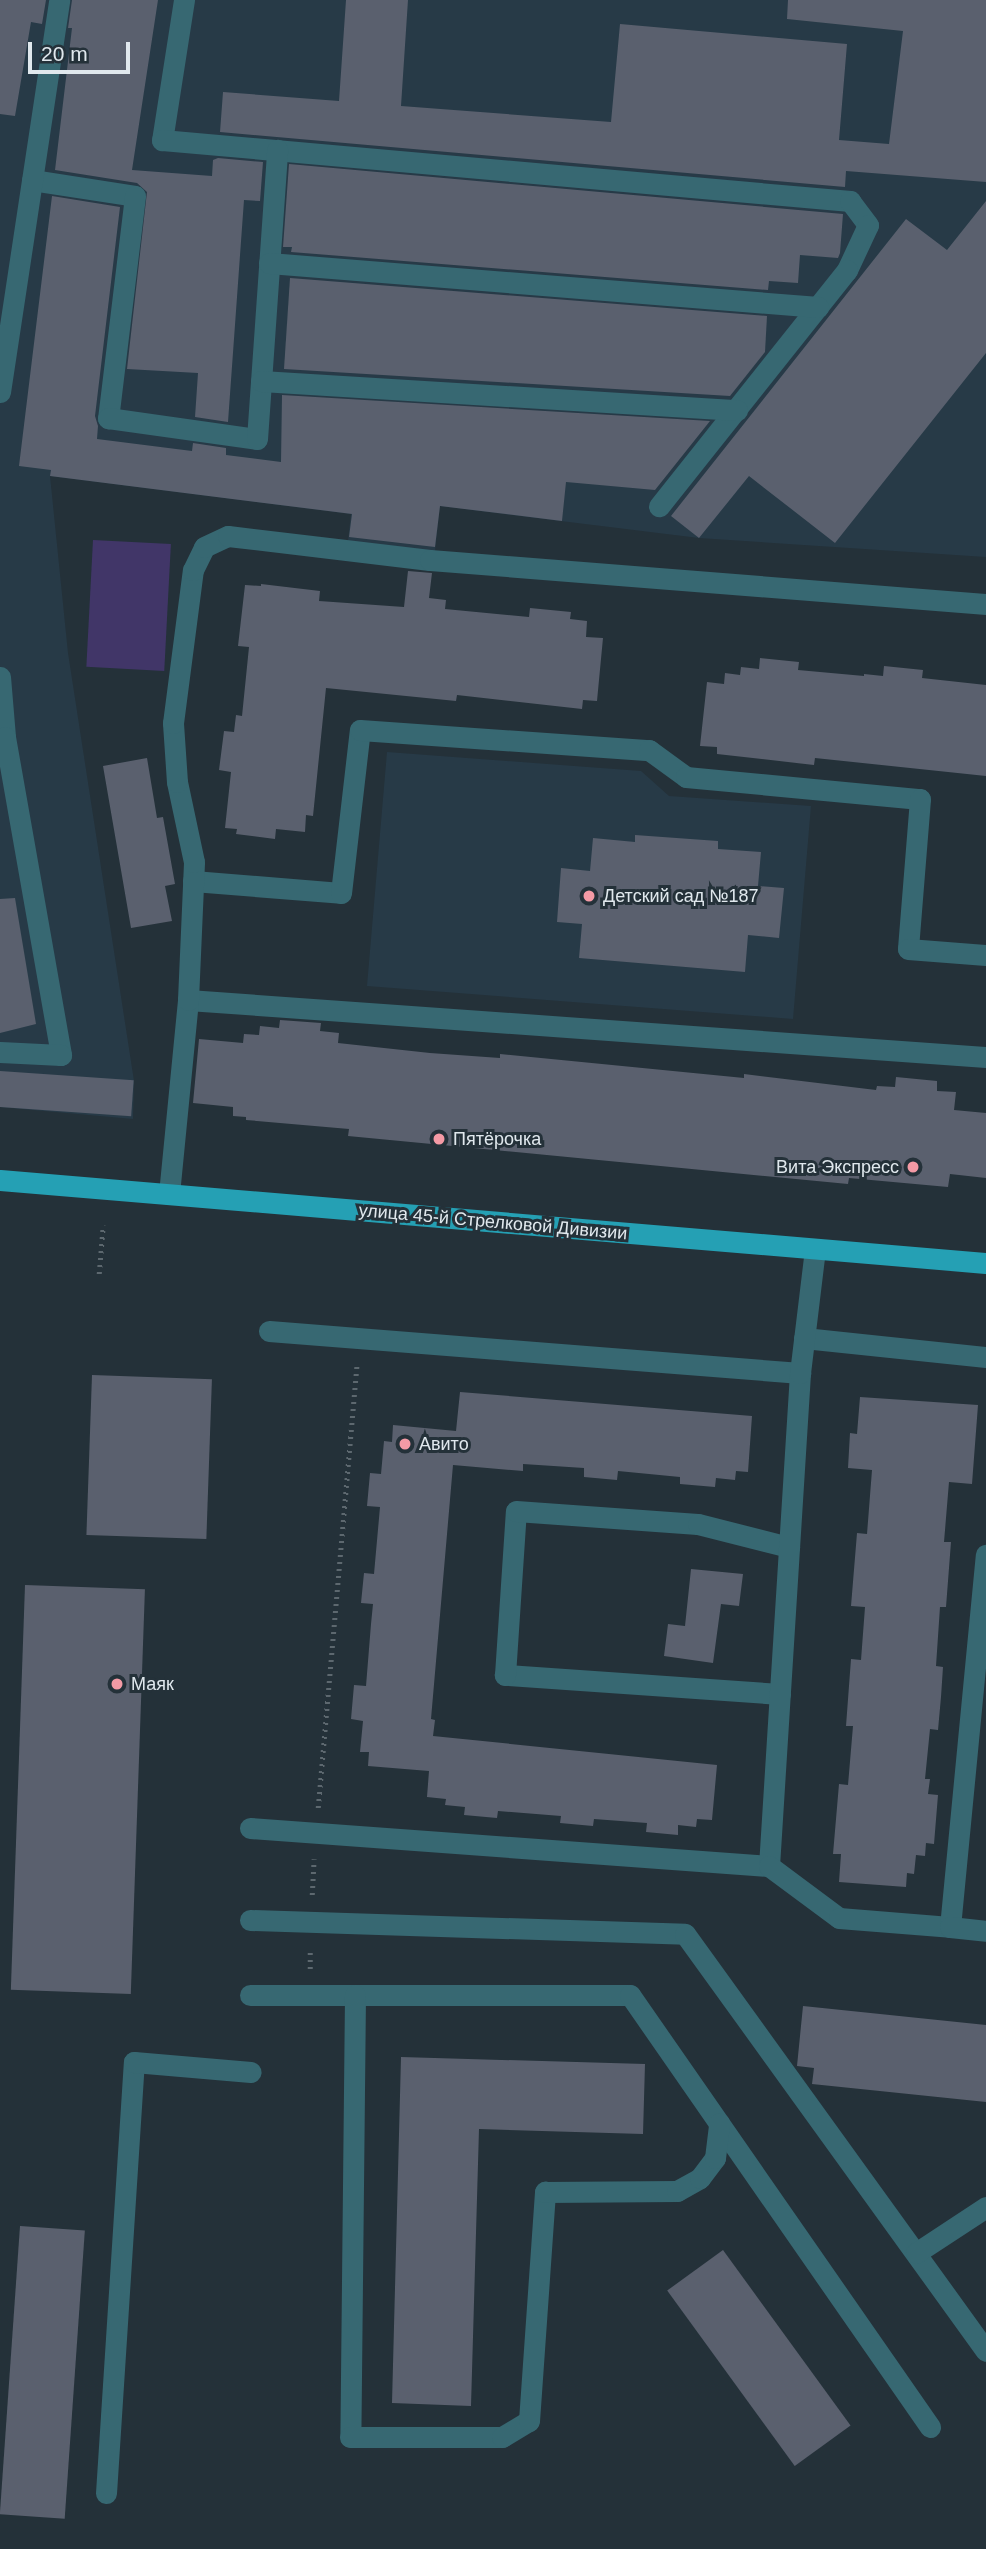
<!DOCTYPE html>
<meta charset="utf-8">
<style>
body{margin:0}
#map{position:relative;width:986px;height:2549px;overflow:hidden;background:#243139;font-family:Arial,sans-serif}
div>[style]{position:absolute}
.built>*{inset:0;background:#273a47}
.green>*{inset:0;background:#413668;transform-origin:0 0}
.building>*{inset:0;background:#5a606e;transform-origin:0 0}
.path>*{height:4.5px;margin-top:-2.25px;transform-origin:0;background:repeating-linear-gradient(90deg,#5d686f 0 2px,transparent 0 7px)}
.minor>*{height:21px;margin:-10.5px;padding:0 10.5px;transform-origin:10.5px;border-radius:10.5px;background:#376872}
.major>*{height:21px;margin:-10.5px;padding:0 10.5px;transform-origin:10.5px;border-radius:10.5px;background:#25a0b4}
.dots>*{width:19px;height:19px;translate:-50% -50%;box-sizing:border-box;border:4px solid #243139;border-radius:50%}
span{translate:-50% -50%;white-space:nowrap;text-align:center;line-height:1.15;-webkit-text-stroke:6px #243139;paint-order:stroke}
.poi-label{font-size:18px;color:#e0e8ed}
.left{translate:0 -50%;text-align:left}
.right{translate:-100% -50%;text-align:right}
.street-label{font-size:18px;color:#e0e8ed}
.scale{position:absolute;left:28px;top:42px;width:102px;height:32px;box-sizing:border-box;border:4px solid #e0e8ed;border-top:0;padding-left:9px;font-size:21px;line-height:24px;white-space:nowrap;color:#e0e8ed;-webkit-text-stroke:5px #243139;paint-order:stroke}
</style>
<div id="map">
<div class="built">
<div style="clip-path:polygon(0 0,986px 0,986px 557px,699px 538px,440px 506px,435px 551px,348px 541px,351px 514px,50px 476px,68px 653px,134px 1081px,133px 1119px,0 1107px)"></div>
<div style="clip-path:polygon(387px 752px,641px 771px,669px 796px,811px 806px,793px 1019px,367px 986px)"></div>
</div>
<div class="green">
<div style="left:93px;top:540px;width:78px;height:127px;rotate:3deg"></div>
</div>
<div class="building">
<div style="clip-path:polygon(0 0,46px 0,42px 24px,31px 22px,15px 116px,0 114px)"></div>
<div style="clip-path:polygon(72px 0,158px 0,132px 170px,212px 176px,213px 160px,218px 158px,263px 162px,260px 201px,244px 200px,228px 422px,195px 417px,198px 373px,127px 369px,147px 192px,137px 183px,55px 170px,72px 28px,68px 28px)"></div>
<div style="clip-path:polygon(346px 0,408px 0,401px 106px,611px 122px,620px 24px,847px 44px,839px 140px,889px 144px,903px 31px,787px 19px,788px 0,986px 0,986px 182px,846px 171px,845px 187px,220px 132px,223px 92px,339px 101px)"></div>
<div style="clip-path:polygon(289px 164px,843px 214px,840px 253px,838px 258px,800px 255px,798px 283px,769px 281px,768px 290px,291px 252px,292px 247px,283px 247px)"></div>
<div style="clip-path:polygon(52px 196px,120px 207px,95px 416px,98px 426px,97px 439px,192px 451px,193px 443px,226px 448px,226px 455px,281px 462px,282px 395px,710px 421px,655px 490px,566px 482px,562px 521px,440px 506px,435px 547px,349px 537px,352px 514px,50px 476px,51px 470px,19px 466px)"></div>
<div style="clip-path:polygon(986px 201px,986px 353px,835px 543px,749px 476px,699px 538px,671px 516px,906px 219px,947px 250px)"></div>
<div style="clip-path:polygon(290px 278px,767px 316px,765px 352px,730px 396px,284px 369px)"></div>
<div style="clip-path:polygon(408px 571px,432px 573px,429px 598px,446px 600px,445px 609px,529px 617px,530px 608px,571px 612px,570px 619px,587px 621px,586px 637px,603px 638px,597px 701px,583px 700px,582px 709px,457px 695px,456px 701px,326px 688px,313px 816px,306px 815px,305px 832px,276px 829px,275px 839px,236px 834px,237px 829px,225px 828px,231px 772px,219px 770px,224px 731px,234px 732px,236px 715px,242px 716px,249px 647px,238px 646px,245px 585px,261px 586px,261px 584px,320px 591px,319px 601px,404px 607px)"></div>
<div style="clip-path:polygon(760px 658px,799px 662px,798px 670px,864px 676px,864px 674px,883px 676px,884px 666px,923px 670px,922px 678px,986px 685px,986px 776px,815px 758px,814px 765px,717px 754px,717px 747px,700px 746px,707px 682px,724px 684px,725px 673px,740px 675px,741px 667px,759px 669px)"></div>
<div style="clip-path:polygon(147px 758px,157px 818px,163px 817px,175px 884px,165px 886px,172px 921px,131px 928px,103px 766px)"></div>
<div style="clip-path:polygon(635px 835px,718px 841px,718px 849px,761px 852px,758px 886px,784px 888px,779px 938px,748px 935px,745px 972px,579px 958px,582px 924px,557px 922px,561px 868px,590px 871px,593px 838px,635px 842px)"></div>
<div style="clip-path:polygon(15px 898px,36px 1024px,0 1033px,0 899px)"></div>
<div style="clip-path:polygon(280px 1020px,321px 1023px,320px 1031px,339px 1033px,338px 1043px,430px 1053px,500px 1058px,500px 1054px,744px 1078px,744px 1074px,876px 1090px,877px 1086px,895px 1087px,896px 1077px,937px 1081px,937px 1091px,956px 1092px,954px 1110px,986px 1113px,986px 1178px,950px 1174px,948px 1187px,849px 1178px,848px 1184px,348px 1136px,349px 1129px,246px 1120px,246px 1117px,233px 1116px,233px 1107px,193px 1103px,199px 1039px,243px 1043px,244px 1034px,259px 1035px,260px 1026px,279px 1028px)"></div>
<div style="left:0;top:1071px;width:134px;height:36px;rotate:4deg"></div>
<div style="left:92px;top:1375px;width:120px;height:160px;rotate:2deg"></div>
<div style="clip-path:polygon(460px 1392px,752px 1416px,748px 1472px,736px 1471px,735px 1480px,716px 1478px,715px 1487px,680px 1484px,680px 1477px,618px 1471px,617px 1480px,584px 1477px,584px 1468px,523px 1464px,523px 1471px,453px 1465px,431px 1719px,435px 1720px,433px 1736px,717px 1765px,712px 1820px,697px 1819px,696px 1827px,678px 1825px,678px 1835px,646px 1832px,647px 1823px,594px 1819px,593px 1826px,560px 1823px,561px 1816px,498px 1811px,497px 1818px,464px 1815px,465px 1807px,445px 1805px,446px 1799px,427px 1797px,429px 1771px,368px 1766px,369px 1752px,360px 1752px,363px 1721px,351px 1719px,354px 1685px,366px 1686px,371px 1624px,373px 1604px,361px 1603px,364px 1573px,374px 1574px,380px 1507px,367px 1506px,370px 1473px,381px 1474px,384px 1441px,392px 1442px,393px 1425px,456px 1431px)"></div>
<div style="clip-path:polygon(860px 1397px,978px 1405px,972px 1484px,949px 1482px,944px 1542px,951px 1542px,946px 1607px,940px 1607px,936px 1666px,943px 1667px,941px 1697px,938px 1730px,930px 1729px,925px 1779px,930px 1779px,928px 1794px,938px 1795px,934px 1844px,926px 1843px,925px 1856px,916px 1855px,914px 1874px,907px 1873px,906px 1887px,839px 1882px,841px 1854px,833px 1854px,839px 1784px,848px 1785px,853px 1726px,846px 1726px,851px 1659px,861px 1660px,865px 1607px,851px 1606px,857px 1533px,867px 1534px,872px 1470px,848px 1468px,850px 1433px,857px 1434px)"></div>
<div style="clip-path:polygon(691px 1569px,743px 1574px,739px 1606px,721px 1604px,713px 1663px,664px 1656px,668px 1624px,685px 1626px)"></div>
<div style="left:25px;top:1585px;width:120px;height:405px;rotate:2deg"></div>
<div style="clip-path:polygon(803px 2006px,986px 2025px,986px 2102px,812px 2084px,814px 2068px,797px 2066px)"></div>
<div style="clip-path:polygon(401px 2057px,645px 2064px,643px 2134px,479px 2129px,471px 2406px,392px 2403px)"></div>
<div style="left:20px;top:2226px;width:65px;height:289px;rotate:4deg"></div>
<div style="left:723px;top:2250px;width:217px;height:69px;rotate:54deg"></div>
</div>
<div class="path">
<div style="left:99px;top:1274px;width:49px;rotate:-85.3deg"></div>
<div style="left:318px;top:1808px;width:446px;rotate:-85deg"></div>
<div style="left:312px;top:1895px;width:36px;rotate:-87deg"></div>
<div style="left:310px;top:1969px;width:19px;rotate:-90deg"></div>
</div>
<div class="minor">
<div style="left:184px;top:0;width:142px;rotate:98.9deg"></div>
<div style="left:162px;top:140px;width:691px;rotate:5.07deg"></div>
<div style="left:850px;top:201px;width:30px;rotate:53deg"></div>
<div style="left:868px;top:225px;width:50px;rotate:115deg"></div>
<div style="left:847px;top:270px;width:302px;rotate:128.5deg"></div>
<div style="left:32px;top:180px;width:104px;rotate:8.8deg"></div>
<div style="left:135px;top:196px;width:224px;rotate:96.9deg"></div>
<div style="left:108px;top:418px;width:150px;rotate:8deg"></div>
<div style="left:257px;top:439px;width:290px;rotate:-86deg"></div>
<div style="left:269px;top:263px;width:551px;rotate:4.58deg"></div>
<div style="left:261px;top:381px;width:477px;rotate:3.5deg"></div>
<div style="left:0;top:392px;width:396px;rotate:-81.4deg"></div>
<div style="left:0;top:677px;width:60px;rotate:85.2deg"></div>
<div style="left:5px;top:737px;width:323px;rotate:80deg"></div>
<div style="left:61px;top:1055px;width:61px;rotate:-177.2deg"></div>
<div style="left:193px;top:881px;width:148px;rotate:4.6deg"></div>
<div style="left:341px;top:893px;width:164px;rotate:-83.4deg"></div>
<div style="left:360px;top:730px;width:290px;rotate:4deg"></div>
<div style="left:649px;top:750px;width:46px;rotate:36.1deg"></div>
<div style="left:686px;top:777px;width:235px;rotate:5.4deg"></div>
<div style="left:920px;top:799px;width:150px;rotate:94.6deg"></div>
<div style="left:908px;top:949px;width:78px;rotate:4.4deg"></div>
<div style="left:188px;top:1000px;width:800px;rotate:4.09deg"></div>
<div style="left:169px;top:1194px;width:195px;rotate:-84.4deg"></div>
<div style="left:188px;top:1000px;width:138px;rotate:-87.5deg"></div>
<div style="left:194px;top:862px;width:82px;rotate:-102deg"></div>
<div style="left:177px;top:782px;width:59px;rotate:-93.9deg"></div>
<div style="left:173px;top:723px;width:154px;rotate:-82.6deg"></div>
<div style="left:193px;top:570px;width:25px;rotate:-64deg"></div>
<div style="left:204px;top:547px;width:26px;rotate:-25deg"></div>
<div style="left:228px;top:536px;width:203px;rotate:6.8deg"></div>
<div style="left:430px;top:560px;width:558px;rotate:4.52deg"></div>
<div style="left:269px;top:1331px;width:533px;rotate:4.52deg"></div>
<div style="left:804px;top:1338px;width:183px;rotate:6deg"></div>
<div style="left:780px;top:1694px;width:276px;rotate:-176deg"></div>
<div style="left:505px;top:1675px;width:164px;rotate:-86.2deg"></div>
<div style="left:516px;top:1511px;width:182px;rotate:4.1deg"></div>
<div style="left:698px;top:1524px;width:94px;rotate:14.2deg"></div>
<div style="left:250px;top:1828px;width:520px;rotate:4.19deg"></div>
<div style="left:769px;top:1866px;width:494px;rotate:-86.4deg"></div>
<div style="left:800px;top:1373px;width:125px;rotate:-83.1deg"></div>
<div style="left:769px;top:1866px;width:87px;rotate:36.6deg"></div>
<div style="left:839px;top:1918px;width:111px;rotate:4.6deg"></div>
<div style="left:950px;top:1927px;width:374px;rotate:-84.5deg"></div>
<div style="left:250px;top:1920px;width:435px;rotate:1.8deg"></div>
<div style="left:685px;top:1934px;width:514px;rotate:54.18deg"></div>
<div style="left:950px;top:1927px;width:36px;rotate:6deg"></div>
<div style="left:250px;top:1995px;width:380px"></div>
<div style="left:630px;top:1995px;width:526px;rotate:55.22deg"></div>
<div style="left:355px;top:1995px;width:442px;rotate:90.6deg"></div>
<div style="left:350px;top:2437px;width:152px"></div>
<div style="left:502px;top:2437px;width:31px;rotate:-31deg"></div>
<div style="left:529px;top:2421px;width:230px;rotate:-86deg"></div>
<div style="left:545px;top:2192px;width:132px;rotate:-0.4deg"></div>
<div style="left:677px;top:2191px;width:26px;rotate:-29deg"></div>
<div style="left:700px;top:2178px;width:25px;rotate:-53deg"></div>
<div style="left:715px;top:2158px;width:35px;rotate:-83deg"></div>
<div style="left:916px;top:2253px;width:84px;rotate:-33.3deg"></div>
<div style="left:106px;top:2493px;width:432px;rotate:-86.3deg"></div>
<div style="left:134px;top:2062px;width:117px;rotate:4.9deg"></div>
</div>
<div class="major">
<div style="left:0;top:1180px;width:989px;rotate:4.81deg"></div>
</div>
<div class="dots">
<div style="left:589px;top:896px;background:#f49aa5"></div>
<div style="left:439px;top:1139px;background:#f49aa5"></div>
<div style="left:913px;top:1167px;background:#f49aa5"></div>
<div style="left:405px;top:1444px;background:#f49aa5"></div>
<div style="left:117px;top:1684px;background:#f49aa5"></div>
</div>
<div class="poi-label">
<span class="left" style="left:603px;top:896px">Детский сад №187</span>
<span class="left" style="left:453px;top:1139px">Пятёрочка</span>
<span class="right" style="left:899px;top:1167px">Вита Экспресс</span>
<span class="left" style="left:419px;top:1444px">Авито</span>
<span class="left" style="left:131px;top:1684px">Маяк</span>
</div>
<div class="street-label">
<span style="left:493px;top:1222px;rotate:5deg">улица 45-й Стрелковой Дивизии</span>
</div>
<div class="scale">20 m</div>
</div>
